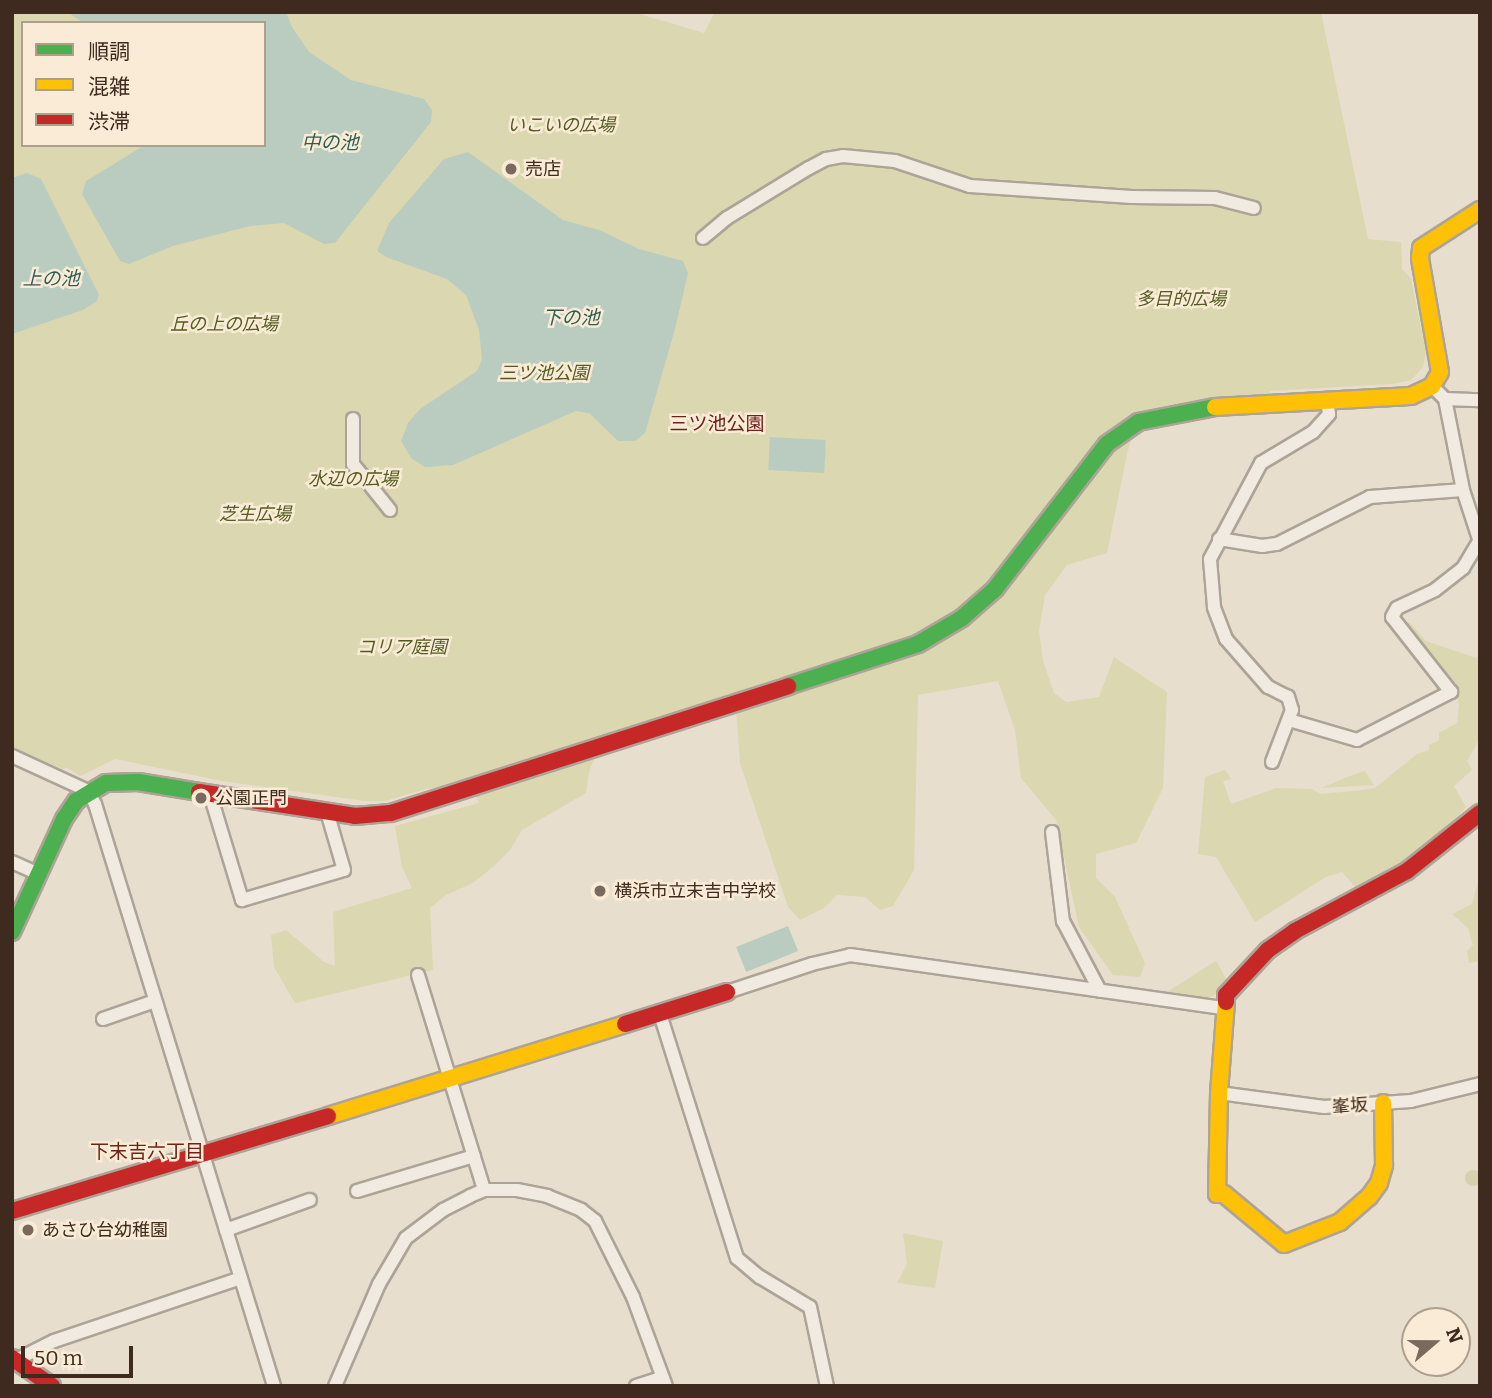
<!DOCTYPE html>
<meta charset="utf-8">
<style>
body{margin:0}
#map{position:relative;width:1492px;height:1398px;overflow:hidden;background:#e8dece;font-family:Bitter,"Noto Sans JP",serif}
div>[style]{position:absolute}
.green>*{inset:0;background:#dbd7b0}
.cemetery>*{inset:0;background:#d5d1af}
.round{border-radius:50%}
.water>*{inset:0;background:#baccbf;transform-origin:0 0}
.roads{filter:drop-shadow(2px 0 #ada397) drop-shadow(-2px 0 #ada397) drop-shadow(0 2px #ada397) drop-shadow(0 -2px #ada397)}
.street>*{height:12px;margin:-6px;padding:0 6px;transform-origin:6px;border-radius:6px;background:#f0eae1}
.fast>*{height:16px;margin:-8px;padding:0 8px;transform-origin:8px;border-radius:8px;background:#4caf50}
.slow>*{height:16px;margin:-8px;padding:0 8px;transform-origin:8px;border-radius:8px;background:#ffc107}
.jam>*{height:16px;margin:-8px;padding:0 8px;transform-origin:8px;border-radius:8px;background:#c62828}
.dots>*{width:19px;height:19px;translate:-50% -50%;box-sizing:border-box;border:4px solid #f9ebd5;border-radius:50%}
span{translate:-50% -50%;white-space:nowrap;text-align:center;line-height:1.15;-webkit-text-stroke:5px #f9ebd5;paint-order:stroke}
.park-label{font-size:18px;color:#535c22;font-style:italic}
.poi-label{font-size:18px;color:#3e2a1e}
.left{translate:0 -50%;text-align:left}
.street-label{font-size:18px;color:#3e2a1e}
.water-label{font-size:19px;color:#2c5f56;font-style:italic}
.neighbourhood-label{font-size:19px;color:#6e2219}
.frame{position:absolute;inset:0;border:14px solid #3e2a1e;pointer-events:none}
.legend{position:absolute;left:21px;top:21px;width:245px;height:126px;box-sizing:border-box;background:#f9ebd5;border:2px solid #ae9e8c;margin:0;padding:9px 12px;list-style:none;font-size:21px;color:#3e2a1e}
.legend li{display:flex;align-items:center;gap:14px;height:35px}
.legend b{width:35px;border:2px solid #ae9e8c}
.north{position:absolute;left:1401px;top:1307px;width:70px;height:70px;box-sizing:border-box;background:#f9ebd5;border:2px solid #ae9e8c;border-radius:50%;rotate:70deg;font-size:19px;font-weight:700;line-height:28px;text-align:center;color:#3e2a1e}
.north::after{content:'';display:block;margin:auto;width:24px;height:32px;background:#7a695c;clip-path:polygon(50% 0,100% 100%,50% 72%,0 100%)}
.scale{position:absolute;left:21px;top:1346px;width:112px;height:32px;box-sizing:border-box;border:4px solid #3e2a1e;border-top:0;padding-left:9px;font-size:21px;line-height:24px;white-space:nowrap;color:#3e2a1e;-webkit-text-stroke:5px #f9ebd5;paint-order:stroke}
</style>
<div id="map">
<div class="green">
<div style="clip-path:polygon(evenodd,12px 12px,633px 12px,704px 33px,715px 12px,1321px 12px,1368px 239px,1401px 242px,1402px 269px,1411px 279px,1426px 353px,1423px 367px,1411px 380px,1392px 384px,1270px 391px,1270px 396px,1200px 402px,1138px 417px,1127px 454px,1107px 553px,1067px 565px,1045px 595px,1039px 631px,1043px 661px,1054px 693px,1066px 702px,1099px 697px,1114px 657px,1167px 692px,1163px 788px,1136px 843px,1096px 854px,1096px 878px,1115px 897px,1145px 963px,1140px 977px,1113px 975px,1079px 927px,1056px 820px,1021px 778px,1015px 730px,998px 681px,918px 695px,914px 870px,893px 906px,880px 910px,865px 897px,837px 895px,824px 908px,800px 920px,788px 907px,740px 763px,735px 693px,603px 736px,589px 772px,586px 793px,522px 830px,510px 850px,494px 866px,473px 883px,446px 895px,430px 908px,433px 970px,295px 1003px,274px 967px,271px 935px,286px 930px,324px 962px,335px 966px,333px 912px,412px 888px,402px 867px,395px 826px,479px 803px,469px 781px,426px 789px,385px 801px,365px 801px,222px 781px,115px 759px,81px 776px,67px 768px,62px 769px,12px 747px,12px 12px,23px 23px,264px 23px,264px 145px,23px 145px,23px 23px)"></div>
<div style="clip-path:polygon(1409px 622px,1426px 641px,1477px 658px,1480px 655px,1480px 738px,1467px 761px,1472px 770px,1454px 786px,1466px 807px,1439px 838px,1415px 859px,1356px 888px,1342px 872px,1326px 877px,1255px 922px,1216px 857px,1198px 854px,1205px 777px,1225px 770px,1231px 779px,1223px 781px,1231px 804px,1276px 788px,1312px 789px,1321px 794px,1362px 790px,1375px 788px,1417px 754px,1429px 750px,1429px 745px,1439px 740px,1439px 733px,1457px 723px,1459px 705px,1455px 685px,1417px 647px,1405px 625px)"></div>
<div style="clip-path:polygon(1365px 771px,1374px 785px,1321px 788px,1355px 774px)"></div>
<div style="clip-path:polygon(1480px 876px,1480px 961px,1469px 963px,1467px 951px,1473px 945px,1468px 928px,1452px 914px,1472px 904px)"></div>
<div style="clip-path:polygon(1216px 961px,1227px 980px,1217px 994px,1206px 999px,1165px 993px)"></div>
<div style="clip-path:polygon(903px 1233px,943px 1241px,935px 1288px,897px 1283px,907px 1264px)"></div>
</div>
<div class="cemetery">
<div class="round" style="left:1465px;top:1170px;width:16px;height:16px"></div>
</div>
<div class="water">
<div style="clip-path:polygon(67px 12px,286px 12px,292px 27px,309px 52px,351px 80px,424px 99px,432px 110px,431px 122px,335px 243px,324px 244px,284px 223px,250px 226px,173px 246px,129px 264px,120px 261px,82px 194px,86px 181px,143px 146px,264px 145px,264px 23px,84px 23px)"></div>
<div style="clip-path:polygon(468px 152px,563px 220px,599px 230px,639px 249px,683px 261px,688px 273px,675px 329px,645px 433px,635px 441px,618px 441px,589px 413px,576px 411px,453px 465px,425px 467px,411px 458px,401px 441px,408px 423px,420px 409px,477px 371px,482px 360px,479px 330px,466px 295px,447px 279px,386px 257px,377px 251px,389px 223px,444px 159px)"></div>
<div style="clip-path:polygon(27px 173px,41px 179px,99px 295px,96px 302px,83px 310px,12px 334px,12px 178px)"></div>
<div style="left:770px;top:437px;width:56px;height:33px;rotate:3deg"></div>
<div style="left:788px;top:926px;width:27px;height:56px;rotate:68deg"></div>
</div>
<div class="roads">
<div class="street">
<div style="left:703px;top:238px;width:31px;rotate:-40deg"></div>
<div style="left:727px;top:218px;width:96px;rotate:-31.4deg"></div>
<div style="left:809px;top:168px;width:19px;rotate:-28deg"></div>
<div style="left:826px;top:159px;width:17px;rotate:-10deg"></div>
<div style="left:843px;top:156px;width:52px;rotate:5.5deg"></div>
<div style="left:895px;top:161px;width:79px;rotate:18.4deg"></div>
<div style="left:970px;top:186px;width:162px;rotate:3.9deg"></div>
<div style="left:1132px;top:197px;width:83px;rotate:0.7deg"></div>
<div style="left:1215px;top:198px;width:40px;rotate:14.4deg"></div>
<div style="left:1432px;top:386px;width:18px;rotate:45deg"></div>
<div style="left:1445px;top:399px;width:93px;rotate:78.8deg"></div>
<div style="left:1463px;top:490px;width:55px;rotate:71.9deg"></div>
<div style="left:1445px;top:399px;width:35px;rotate:2deg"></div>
<div style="left:353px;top:419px;width:45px;rotate:90deg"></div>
<div style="left:353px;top:464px;width:59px;rotate:51.2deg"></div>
<div style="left:1219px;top:539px;width:44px;rotate:9.2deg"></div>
<div style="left:1262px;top:546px;width:15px;rotate:-8deg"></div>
<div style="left:1277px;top:544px;width:104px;rotate:-26.8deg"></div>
<div style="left:1370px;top:497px;width:93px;rotate:-4.3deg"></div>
<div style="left:1289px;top:720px;width:71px;rotate:16.4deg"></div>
<div style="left:1357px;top:740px;width:106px;rotate:-27.1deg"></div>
<div style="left:1451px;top:692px;width:95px;rotate:-128.2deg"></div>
<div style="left:1392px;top:617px;width:10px;rotate:-61deg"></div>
<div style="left:1397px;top:608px;width:42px;rotate:-25.3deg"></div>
<div style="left:1435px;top:590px;width:36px;rotate:-38deg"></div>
<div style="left:1463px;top:568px;width:31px;rotate:-59deg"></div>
<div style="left:12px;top:756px;width:84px;rotate:24.7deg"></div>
<div style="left:88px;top:791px;width:15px;rotate:62deg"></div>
<div style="left:95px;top:804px;width:609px;rotate:72.9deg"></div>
<div style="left:1272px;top:762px;width:56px;rotate:-69deg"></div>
<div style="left:1292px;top:710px;width:14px;rotate:-107deg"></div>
<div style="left:1288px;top:697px;width:22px;rotate:-153deg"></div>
<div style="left:1268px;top:687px;width:64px;rotate:-131.2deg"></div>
<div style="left:1226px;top:639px;width:34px;rotate:-111deg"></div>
<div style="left:1214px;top:607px;width:48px;rotate:-94.8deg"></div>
<div style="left:1210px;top:559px;width:109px;rotate:-62deg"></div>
<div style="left:1261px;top:463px;width:61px;rotate:-30.8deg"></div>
<div style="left:1313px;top:432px;width:24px;rotate:-48deg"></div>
<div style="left:1329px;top:414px;width:14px;rotate:-98deg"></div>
<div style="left:210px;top:794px;width:111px;rotate:73.2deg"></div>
<div style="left:242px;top:900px;width:106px;rotate:-16.4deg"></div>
<div style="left:344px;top:870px;width:60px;rotate:-106.3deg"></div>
<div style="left:1052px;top:832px;width:90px;rotate:83deg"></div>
<div style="left:1063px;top:921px;width:79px;rotate:62.1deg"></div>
<div style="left:12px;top:862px;width:30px;rotate:24deg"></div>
<div style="left:418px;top:975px;width:225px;rotate:72.9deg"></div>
<div style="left:727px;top:992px;width:89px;rotate:-18.2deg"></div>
<div style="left:812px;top:964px;width:39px;rotate:-13deg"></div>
<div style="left:850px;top:955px;width:378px;rotate:8.1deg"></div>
<div style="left:660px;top:1014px;width:256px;rotate:72.5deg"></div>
<div style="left:737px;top:1258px;width:30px;rotate:40deg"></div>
<div style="left:760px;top:1277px;width:58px;rotate:31deg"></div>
<div style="left:810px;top:1307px;width:81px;rotate:77.9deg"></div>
<div style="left:103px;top:1019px;width:55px;rotate:-19.1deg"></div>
<div style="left:1219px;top:1093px;width:106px;rotate:7.6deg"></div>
<div style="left:1324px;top:1107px;width:87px;rotate:-3.9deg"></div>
<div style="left:1411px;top:1101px;width:71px;rotate:-13.8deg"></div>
<div style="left:357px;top:1191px;width:122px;rotate:-16.7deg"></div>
<div style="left:226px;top:1230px;width:89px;rotate:-19.7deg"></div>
<div style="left:16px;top:1360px;width:42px;rotate:-26.6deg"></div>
<div style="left:54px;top:1341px;width:197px;rotate:-18.6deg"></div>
<div style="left:335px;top:1386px;width:111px;rotate:-66.7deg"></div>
<div style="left:379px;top:1284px;width:53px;rotate:-59.6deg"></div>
<div style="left:406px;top:1238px;width:46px;rotate:-37.1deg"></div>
<div style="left:443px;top:1210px;width:30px;rotate:-27deg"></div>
<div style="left:470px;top:1196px;width:15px;rotate:-23deg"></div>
<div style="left:484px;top:1190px;width:33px"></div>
<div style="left:517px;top:1190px;width:31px;rotate:11deg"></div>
<div style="left:547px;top:1196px;width:37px;rotate:22deg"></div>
<div style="left:581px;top:1210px;width:18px;rotate:38deg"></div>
<div style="left:595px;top:1221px;width:85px;rotate:63.4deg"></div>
<div style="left:633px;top:1297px;width:95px;rotate:69.7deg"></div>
<div style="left:636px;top:1386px;width:28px;rotate:-18deg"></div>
</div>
<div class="fast">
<div style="left:788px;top:686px;width:137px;rotate:-17.9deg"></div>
<div style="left:918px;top:644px;width:51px;rotate:-30.6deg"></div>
<div style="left:962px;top:618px;width:44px;rotate:-41.3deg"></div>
<div style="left:995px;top:589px;width:183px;rotate:-52.3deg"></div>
<div style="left:1107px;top:444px;width:38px;rotate:-35deg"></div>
<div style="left:1138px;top:422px;width:78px;rotate:-11deg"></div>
<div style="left:12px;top:932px;width:124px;rotate:-65.3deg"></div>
<div style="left:64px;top:819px;width:22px;rotate:-56deg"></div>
<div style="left:76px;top:801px;width:35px;rotate:-31deg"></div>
<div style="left:106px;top:783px;width:32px;rotate:-2deg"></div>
<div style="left:138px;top:782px;width:62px;rotate:9.3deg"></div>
</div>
<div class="slow">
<div style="left:1215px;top:407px;width:196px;rotate:-3.2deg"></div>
<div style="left:1411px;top:396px;width:23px;rotate:-25deg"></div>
<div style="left:1432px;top:386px;width:16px;rotate:-60deg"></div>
<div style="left:1440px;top:372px;width:116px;rotate:-100deg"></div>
<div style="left:1420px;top:258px;width:10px;rotate:-84deg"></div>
<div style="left:1421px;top:248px;width:70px;rotate:-32.8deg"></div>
<div style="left:1226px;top:1002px;width:91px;rotate:94.4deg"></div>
<div style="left:1219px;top:1093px;width:101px;rotate:91.1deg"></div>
<div style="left:1217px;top:1194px;width:7px"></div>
<div style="left:1224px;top:1194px;width:78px;rotate:39.8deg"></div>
<div style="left:1284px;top:1244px;width:60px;rotate:-21.4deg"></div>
<div style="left:1340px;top:1222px;width:38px;rotate:-41deg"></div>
<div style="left:1369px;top:1197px;width:17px;rotate:-54deg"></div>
<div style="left:1379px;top:1183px;width:19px;rotate:-74deg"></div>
<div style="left:1384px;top:1165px;width:62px;rotate:-90.9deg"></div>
<div style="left:328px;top:1116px;width:311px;rotate:-17.2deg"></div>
</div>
<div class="jam">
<div style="left:199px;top:792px;width:158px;rotate:8.7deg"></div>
<div style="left:355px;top:816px;width:36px;rotate:-5deg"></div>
<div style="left:391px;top:813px;width:417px;rotate:-17.7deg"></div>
<div style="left:1226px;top:1002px;width:7px;rotate:-90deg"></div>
<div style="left:1226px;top:995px;width:62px;rotate:-47deg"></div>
<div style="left:1268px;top:950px;width:33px;rotate:-35deg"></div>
<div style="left:1295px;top:931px;width:127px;rotate:-28.2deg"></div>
<div style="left:1407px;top:871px;width:93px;rotate:-38.5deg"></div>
<div style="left:625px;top:1024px;width:107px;rotate:-17.4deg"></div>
<div style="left:12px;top:1211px;width:330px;rotate:-16.7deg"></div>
<div style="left:12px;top:1358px;width:49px;rotate:35deg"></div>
</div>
</div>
<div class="dots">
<div style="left:511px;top:169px;background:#7a695c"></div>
<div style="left:201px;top:798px;background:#7a695c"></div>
<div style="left:600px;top:891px;background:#7a695c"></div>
<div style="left:28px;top:1230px;background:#7a695c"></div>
</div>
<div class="park-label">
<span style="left:561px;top:125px">いこいの広場</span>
<span style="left:1181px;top:299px">多目的広場</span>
<span style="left:224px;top:324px">丘の上の広場</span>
<span style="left:544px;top:373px">三ツ池公園</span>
<span style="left:353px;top:479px">水辺の広場</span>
<span style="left:255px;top:514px">芝生広場</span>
<span style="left:402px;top:647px">コリア庭園</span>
</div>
<div class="poi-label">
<span class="left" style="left:525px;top:169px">売店</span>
<span class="left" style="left:215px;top:798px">公園正門</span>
<span class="left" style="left:614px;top:891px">横浜市立末吉中学校</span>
<span class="left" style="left:42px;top:1230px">あさひ台幼稚園</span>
</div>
<div class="street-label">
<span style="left:1350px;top:1106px;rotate:-4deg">峯坂</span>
</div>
<div class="water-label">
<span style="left:330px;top:143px">中の池</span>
<span style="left:51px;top:279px">上の池</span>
<span style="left:571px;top:318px">下の池</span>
</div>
<div class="neighbourhood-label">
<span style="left:717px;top:424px">三ツ池公園</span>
<span style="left:147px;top:1152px">下末吉六丁目</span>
</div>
<div class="frame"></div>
<ul class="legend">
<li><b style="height:9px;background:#4caf50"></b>順調</li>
<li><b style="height:9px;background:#ffc107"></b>混雑</li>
<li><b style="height:9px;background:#c62828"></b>渋滞</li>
</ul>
<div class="north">N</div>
<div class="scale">50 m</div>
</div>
